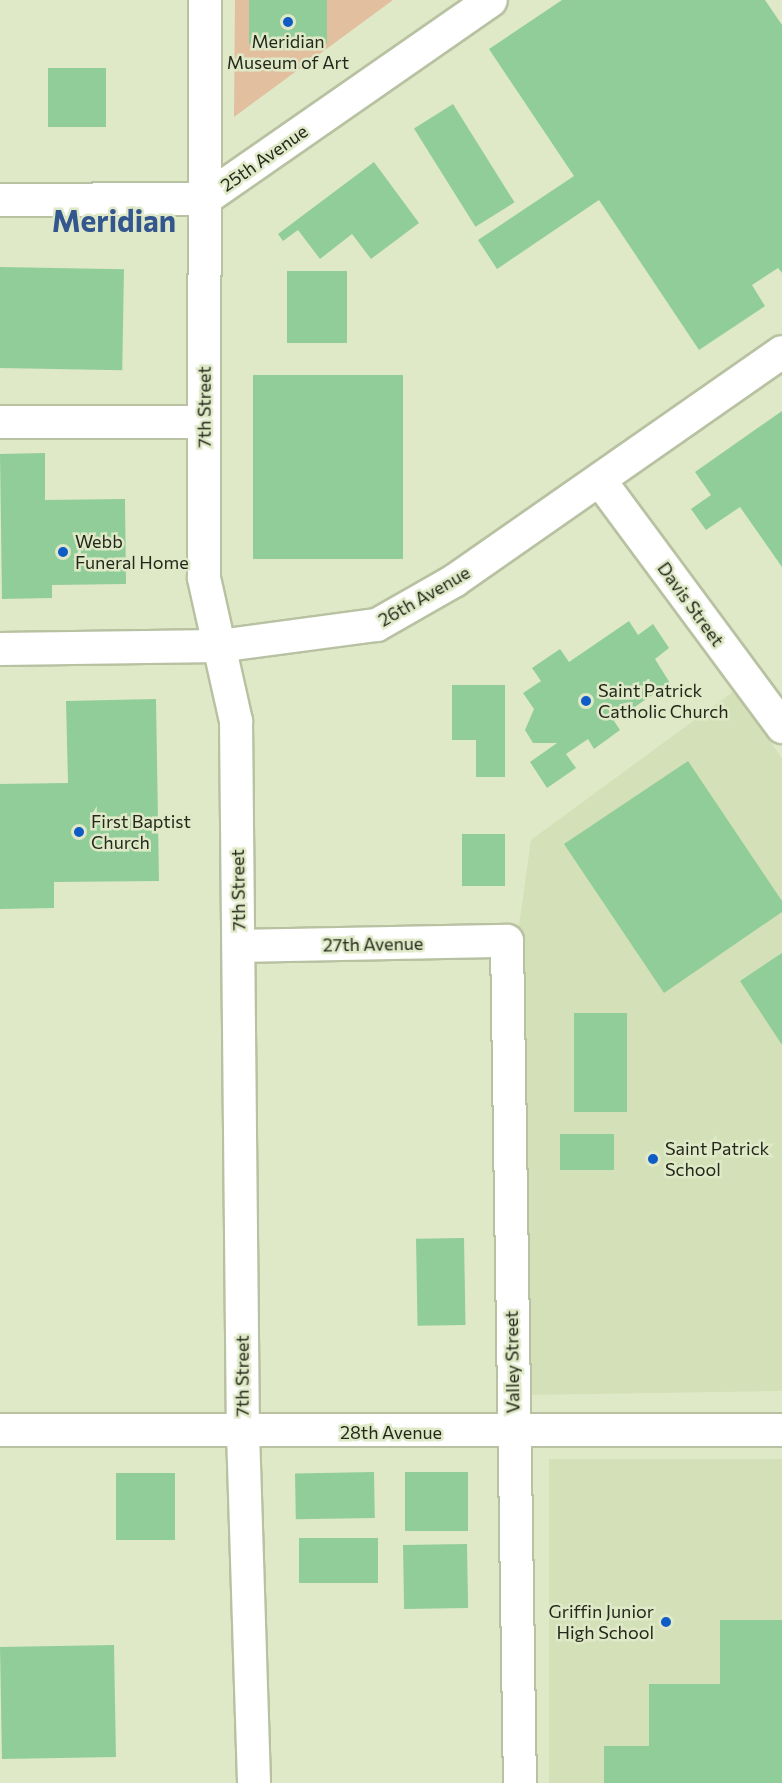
<!DOCTYPE html>
<style>
body{margin:0}
#map{position:relative;width:782px;height:1783px;overflow:hidden;background:#dfe9c7;font-family:Commissioner,sans-serif}
div>[style]{position:absolute}
.built>*{inset:0;background:#d4e0b7;transform-origin:0 0}
.green>*{inset:0;background:#e2bf9f}
.building>*{inset:0;background:#91cd99;transform-origin:0 0}
.roads{filter:drop-shadow(2px 0 #b8c1a1) drop-shadow(-2px 0 #b8c1a1) drop-shadow(0 2px #b8c1a1) drop-shadow(0 -2px #b8c1a1)}
.minor>*{height:32px;margin:-16px;padding:0 16px;transform-origin:16px;border-radius:16px;background:#fff}
.dots>*{width:16px;height:16px;translate:-50% -50%;box-sizing:border-box;border:3px solid #dfe9c7;border-radius:50%}
span{translate:-50% -50%;white-space:nowrap;text-align:center;line-height:1.15;-webkit-text-stroke:5px #dfe9c7;paint-order:stroke}
.poi-label{font-size:18px;color:#24281b}
.left{translate:0 -50%;text-align:left}
.right{translate:-100% -50%;text-align:right}
.street-label{font-size:18px;color:#24281b}
.town-label{font-size:30px;color:#33568e;font-weight:700}
</style>
<div id="map">
<div class="built">
<div style="clip-path:polygon(734px 691px,782px 758px,782px 1391px,528px 1395px,519px 926px,531px 840px)"></div>
<div style="left:782px;top:1459px;width:324px;height:233px;rotate:90deg"></div>
</div>
<div class="green">
<div style="clip-path:polygon(235px 0,393px 0,234px 117px)"></div>
</div>
<div class="building">
<div style="left:249px;top:0;width:78px;height:44px"></div>
<div style="clip-path:polygon(562px 0,765px 0,782px 25px,782px 273px,778px 268px,752px 285px,765px 306px,699px 350px,599px 200px,497px 269px,478px 240px,574px 176px,489px 49px)"></div>
<div style="left:48px;top:68px;width:58px;height:59px"></div>
<div style="left:453px;top:104px;width:116px;height:46px;rotate:58deg"></div>
<div style="clip-path:polygon(374px 162px,419px 223px,371px 259px,352px 234px,320px 259px,298px 230px,283px 241px,278px 234px)"></div>
<div style="left:0;top:267px;width:124px;height:101px;rotate:1deg"></div>
<div style="left:287px;top:271px;width:60px;height:72px"></div>
<div style="left:403px;top:375px;width:184px;height:150px;rotate:90deg"></div>
<div style="clip-path:polygon(782px 411px,782px 567px,740px 507px,706px 530px,691px 509px,711px 495px,695px 472px)"></div>
<div style="clip-path:polygon(45px 453px,45px 500px,125px 499px,126px 584px,52px 585px,52px 598px,2px 599px,0 454px)"></div>
<div style="clip-path:polygon(629px 621px,638px 635px,653px 624px,669px 648px,655px 659px,670px 683px,614px 721px,620px 730px,594px 749px,588px 739px,566px 754px,576px 768px,547px 788px,530px 762px,557px 743px,533px 743px,525px 730px,534px 709px,523px 693px,541px 681px,532px 668px,560px 649px,569px 662px)"></div>
<div style="clip-path:polygon(452px 685px,505px 685px,505px 777px,476px 777px,476px 740px,452px 740px)"></div>
<div style="clip-path:polygon(156px 699px,159px 881px,54px 882px,54px 908px,0 909px,0 784px,68px 783px,66px 701px)"></div>
<div style="clip-path:polygon(688px 761px,782px 901px,782px 912px,664px 993px,564px 844px)"></div>
<div style="left:462px;top:834px;width:43px;height:52px"></div>
<div style="clip-path:polygon(782px 953px,782px 1045px,740px 981px)"></div>
<div style="left:574px;top:1013px;width:53px;height:99px"></div>
<div style="left:560px;top:1134px;width:54px;height:36px"></div>
<div style="left:464px;top:1238px;width:87px;height:48px;rotate:89deg"></div>
<div style="left:374px;top:1472px;width:46px;height:79px;rotate:89deg"></div>
<div style="left:405px;top:1472px;width:63px;height:59px"></div>
<div style="left:116px;top:1473px;width:59px;height:67px"></div>
<div style="left:299px;top:1538px;width:79px;height:45px"></div>
<div style="left:467px;top:1544px;width:64px;height:64px;rotate:89deg"></div>
<div style="clip-path:polygon(720px 1620px,782px 1620px,782px 1783px,604px 1783px,604px 1746px,649px 1746px,649px 1684px,720px 1684px)"></div>
<div style="left:114px;top:1645px;width:112px;height:114px;rotate:89deg"></div>
</div>
<div class="roads">
<div class="minor">
<div style="left:205px;top:0;width:578px;rotate:90.1deg"></div>
<div style="left:204px;top:578px;width:147px;rotate:77.4deg"></div>
<div style="left:236px;top:721px;width:711px;rotate:89.44deg"></div>
<div style="left:243px;top:1432px;width:351px;rotate:88.2deg"></div>
<div style="left:0;top:200px;width:205px;rotate:-0.3deg"></div>
<div style="left:205px;top:199px;width:348px;rotate:-34.8deg"></div>
<div style="left:0;top:422px;width:204px"></div>
<div style="left:601px;top:482px;width:305px;rotate:53.5deg"></div>
<div style="left:0;top:649px;width:219px;rotate:-0.8deg"></div>
<div style="left:219px;top:646px;width:159px;rotate:-7.6deg"></div>
<div style="left:377px;top:625px;width:89px;rotate:-29.7deg"></div>
<div style="left:454px;top:581px;width:400px;rotate:-34.9deg"></div>
<div style="left:239px;top:946px;width:268px;rotate:-1.1deg"></div>
<div style="left:507px;top:941px;width:842px;rotate:89.12deg"></div>
<div style="left:0;top:1430px;width:782px"></div>
</div>
</div>
<div class="dots">
<div style="left:288px;top:22px;background:#0f5cc6"></div>
<div style="left:63px;top:552px;background:#0f5cc6"></div>
<div style="left:586px;top:701px;background:#0f5cc6"></div>
<div style="left:79px;top:832px;background:#0f5cc6"></div>
<div style="left:653px;top:1159px;background:#0f5cc6"></div>
<div style="left:666px;top:1622px;background:#0f5cc6"></div>
</div>
<div class="poi-label">
<span style="left:288px;top:52px">Meridian<br>Museum of Art</span>
<span class="left" style="left:75px;top:552px">Webb<br>Funeral Home</span>
<span class="left" style="left:598px;top:701px">Saint Patrick<br>Catholic Church</span>
<span class="left" style="left:91px;top:832px">First Baptist<br>Church</span>
<span class="left" style="left:665px;top:1159px">Saint Patrick<br>School</span>
<span class="right" style="left:654px;top:1622px">Griffin Junior<br>High School</span>
</div>
<div class="street-label">
<span style="left:264px;top:158px;rotate:-35deg">25th Avenue</span>
<span style="left:204px;top:407px;rotate:-90deg">7th Street</span>
<span style="left:424px;top:596px;rotate:-30deg">26th Avenue</span>
<span style="left:691px;top:604px;rotate:54deg">Davis Street</span>
<span style="left:238px;top:890px;rotate:-91deg">7th Street</span>
<span style="left:373px;top:944px;rotate:-1deg">27th Avenue</span>
<span style="left:512px;top:1362px;rotate:-91deg">Valley Street</span>
<span style="left:242px;top:1376px;rotate:-90deg">7th Street</span>
<span style="left:391px;top:1432px">28th Avenue</span>
</div>
<div class="town-label">
<span style="left:114px;top:220px">Meridian</span>
</div>
</div>
